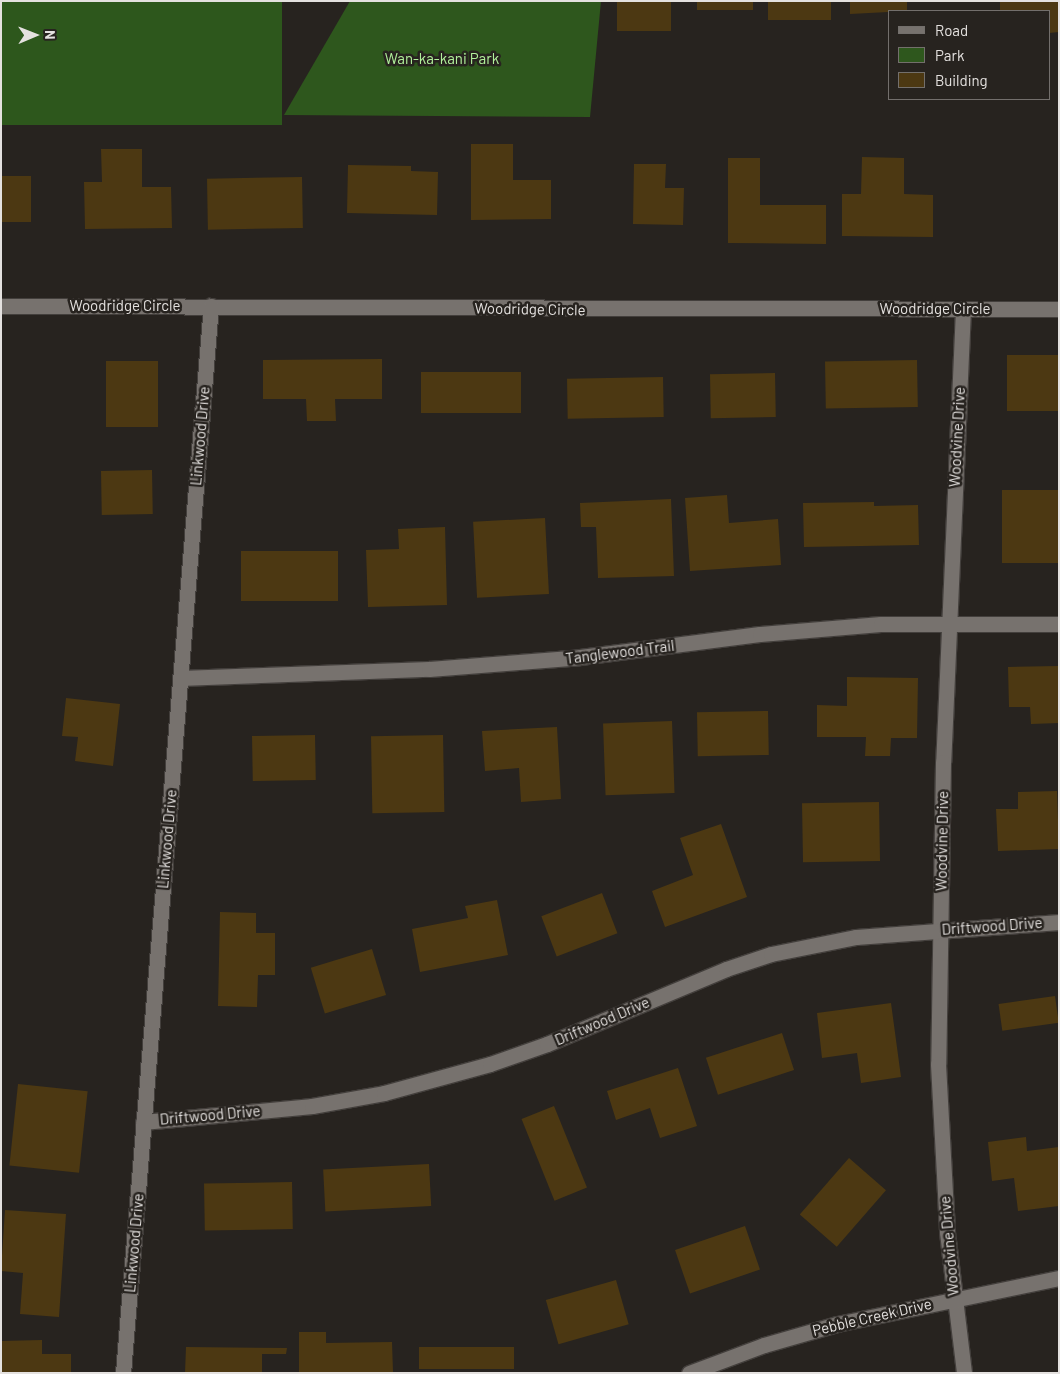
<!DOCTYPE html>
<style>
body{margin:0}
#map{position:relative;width:1060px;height:1374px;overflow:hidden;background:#27231f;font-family:Barlow,sans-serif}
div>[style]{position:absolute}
.green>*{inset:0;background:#2e571d}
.forest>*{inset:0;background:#2d571c;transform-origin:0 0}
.building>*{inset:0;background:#4c3812;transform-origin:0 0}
.roads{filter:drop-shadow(1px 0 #433f3c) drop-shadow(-1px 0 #433f3c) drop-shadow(0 1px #433f3c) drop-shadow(0 -1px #433f3c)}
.street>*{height:15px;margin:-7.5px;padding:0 7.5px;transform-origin:7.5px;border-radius:7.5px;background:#77726e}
span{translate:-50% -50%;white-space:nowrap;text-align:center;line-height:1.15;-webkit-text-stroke:5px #27231f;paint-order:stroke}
.park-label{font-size:15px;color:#b1f09b}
.street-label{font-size:15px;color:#e4e1df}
.frame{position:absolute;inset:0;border:2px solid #e4e1df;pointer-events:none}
.legend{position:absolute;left:888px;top:10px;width:162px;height:90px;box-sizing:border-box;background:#27231f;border:1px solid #736f6c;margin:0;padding:6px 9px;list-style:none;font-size:15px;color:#e4e1df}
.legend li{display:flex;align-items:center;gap:10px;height:25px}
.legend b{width:25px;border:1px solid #736f6c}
.north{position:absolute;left:10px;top:10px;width:50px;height:50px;-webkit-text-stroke:4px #27231f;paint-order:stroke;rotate:89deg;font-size:14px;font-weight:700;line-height:20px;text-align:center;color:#e4e1df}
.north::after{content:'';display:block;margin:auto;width:18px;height:22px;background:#e4e1df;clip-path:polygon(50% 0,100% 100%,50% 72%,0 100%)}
</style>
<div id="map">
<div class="green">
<div style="clip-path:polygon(350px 1px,601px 1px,590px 117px,284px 115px)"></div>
</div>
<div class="forest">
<div style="left:1px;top:1px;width:281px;height:124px"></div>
</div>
<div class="building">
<div style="left:617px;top:1px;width:54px;height:30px"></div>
<div style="left:697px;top:1px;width:56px;height:9px"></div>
<div style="left:768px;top:1px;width:63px;height:19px"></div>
<div style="clip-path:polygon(850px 1px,907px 1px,907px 11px,850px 14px)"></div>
<div style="clip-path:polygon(1000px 1px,1059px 1px,1059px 32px,1049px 33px,1049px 11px,1000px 11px)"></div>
<div style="clip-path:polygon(471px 144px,513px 144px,513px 180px,551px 180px,551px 219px,471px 220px)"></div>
<div style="clip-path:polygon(101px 149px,142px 149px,142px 187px,171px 187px,172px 228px,85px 229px,84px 182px,102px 182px)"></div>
<div style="clip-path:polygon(862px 157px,904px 158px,904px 194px,933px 195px,933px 237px,842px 236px,842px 194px,861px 194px)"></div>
<div style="clip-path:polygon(728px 158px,760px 158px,760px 205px,826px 205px,826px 244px,728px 243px)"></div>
<div style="clip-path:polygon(634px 164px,666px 164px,665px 188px,684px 188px,683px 225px,633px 224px)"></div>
<div style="clip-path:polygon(348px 165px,411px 166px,411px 171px,438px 172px,437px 215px,347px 213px)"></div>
<div style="left:1px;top:176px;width:30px;height:46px"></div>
<div style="left:302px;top:177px;width:51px;height:95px;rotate:89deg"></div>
<div style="left:1007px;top:355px;width:52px;height:56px"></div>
<div style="clip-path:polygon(382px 359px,382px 399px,335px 399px,336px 421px,307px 421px,306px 399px,263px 399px,263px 360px)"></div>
<div style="left:917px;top:360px;width:47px;height:92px;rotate:89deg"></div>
<div style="left:106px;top:361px;width:52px;height:66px"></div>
<div style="left:521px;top:372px;width:41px;height:100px;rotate:90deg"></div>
<div style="left:775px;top:373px;width:44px;height:65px;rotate:89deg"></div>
<div style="left:663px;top:377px;width:40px;height:96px;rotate:89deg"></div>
<div style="left:152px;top:470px;width:44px;height:51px;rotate:89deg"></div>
<div style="left:1002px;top:490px;width:57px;height:73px"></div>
<div style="clip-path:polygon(727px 495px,729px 523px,778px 519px,781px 565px,690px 571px,685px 498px)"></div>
<div style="clip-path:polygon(671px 499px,674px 576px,598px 578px,596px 527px,581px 527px,580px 503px)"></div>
<div style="clip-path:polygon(874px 502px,874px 506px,918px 505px,919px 545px,804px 547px,803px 503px)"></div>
<div style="left:545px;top:518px;width:76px;height:72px;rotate:87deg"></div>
<div style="clip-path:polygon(445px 527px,447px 605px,368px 607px,366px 550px,399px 549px,398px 529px)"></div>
<div style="left:338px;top:551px;width:50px;height:97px;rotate:90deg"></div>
<div style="clip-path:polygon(1059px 666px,1059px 723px,1031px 724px,1030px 707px,1009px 707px,1008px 667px)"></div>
<div style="clip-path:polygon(847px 677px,918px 678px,917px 738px,891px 738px,890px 756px,865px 756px,866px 737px,817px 737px,817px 705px,847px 706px)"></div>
<div style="clip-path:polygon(66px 698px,120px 704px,113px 766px,75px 761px,78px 737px,62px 736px)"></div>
<div style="left:768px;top:711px;width:44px;height:71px;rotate:89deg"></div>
<div style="left:672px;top:721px;width:72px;height:69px;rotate:88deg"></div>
<div style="clip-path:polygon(557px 727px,561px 799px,521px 802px,519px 768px,485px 771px,482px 731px)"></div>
<div style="left:315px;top:735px;width:45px;height:63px;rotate:89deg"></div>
<div style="left:443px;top:735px;width:77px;height:72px;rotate:89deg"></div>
<div style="clip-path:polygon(1057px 791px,1059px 849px,998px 851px,996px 809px,1018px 809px,1018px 792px)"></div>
<div style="left:879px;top:802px;width:59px;height:77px;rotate:89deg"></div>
<div style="clip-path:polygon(721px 824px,747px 897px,665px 927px,652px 891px,693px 875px,680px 838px)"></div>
<div style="left:602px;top:893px;width:43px;height:65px;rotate:69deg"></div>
<div style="clip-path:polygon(497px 900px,508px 955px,420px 972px,412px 929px,468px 918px,465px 906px)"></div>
<div style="clip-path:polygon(220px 912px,256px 913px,256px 933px,275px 933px,275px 975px,258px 975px,257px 1007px,218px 1006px)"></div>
<div style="left:372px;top:949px;width:48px;height:64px;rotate:73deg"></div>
<div style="left:1055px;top:996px;width:27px;height:57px;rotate:82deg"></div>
<div style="clip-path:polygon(891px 1003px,901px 1077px,861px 1083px,857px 1053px,822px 1058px,817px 1013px)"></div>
<div style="left:782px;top:1033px;width:39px;height:80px;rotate:72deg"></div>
<div style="clip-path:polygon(678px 1068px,697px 1126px,660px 1138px,650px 1108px,616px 1120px,607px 1091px)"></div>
<div style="left:18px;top:1084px;width:70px;height:82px;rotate:6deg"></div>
<div style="left:554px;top:1106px;width:88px;height:35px;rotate:68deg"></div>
<div style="clip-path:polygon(1026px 1137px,1027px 1151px,1059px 1147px,1059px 1206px,1018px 1211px,1014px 1178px,992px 1181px,988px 1142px)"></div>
<div style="left:849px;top:1158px;width:49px;height:75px;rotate:41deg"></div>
<div style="left:429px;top:1164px;width:42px;height:106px;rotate:87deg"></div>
<div style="left:292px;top:1182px;width:47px;height:88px;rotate:89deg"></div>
<div style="clip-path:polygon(5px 1210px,66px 1214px,59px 1317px,20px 1314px,23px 1273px,1px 1271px)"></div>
<div style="left:745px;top:1226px;width:46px;height:74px;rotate:71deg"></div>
<div style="left:616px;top:1280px;width:46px;height:73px;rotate:74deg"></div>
<div style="clip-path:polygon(299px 1332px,326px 1332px,326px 1343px,392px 1342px,393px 1372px,299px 1372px)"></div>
<div style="clip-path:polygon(42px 1340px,42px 1354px,71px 1354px,71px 1373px,1px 1373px,1px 1341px)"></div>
<div style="clip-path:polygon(186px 1347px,287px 1348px,286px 1354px,262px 1354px,262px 1373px,185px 1373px)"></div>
<div style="left:514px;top:1347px;width:22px;height:95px;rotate:90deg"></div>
</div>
<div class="roads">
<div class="street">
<div style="left:1px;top:306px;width:1058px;rotate:0.16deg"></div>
<div style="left:963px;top:309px;width:453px;rotate:92.5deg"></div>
<div style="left:943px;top:762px;width:302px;rotate:90.9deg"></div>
<div style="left:938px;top:1064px;width:168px;rotate:86.9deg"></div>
<div style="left:947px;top:1232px;width:142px;rotate:83.1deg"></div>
<div style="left:180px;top:678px;width:249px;rotate:-2.1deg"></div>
<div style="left:429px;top:669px;width:151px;rotate:-4.5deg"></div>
<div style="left:580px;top:657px;width:181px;rotate:-7.3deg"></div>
<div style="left:760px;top:634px;width:121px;rotate:-4.7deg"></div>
<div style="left:881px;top:624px;width:178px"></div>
<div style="left:143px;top:1122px;width:170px;rotate:-5.4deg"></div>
<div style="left:312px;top:1106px;width:73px;rotate:-10.2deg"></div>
<div style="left:384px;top:1093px;width:110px;rotate:-15.3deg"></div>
<div style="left:490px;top:1064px;width:60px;rotate:-19.3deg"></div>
<div style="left:547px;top:1044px;width:194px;rotate:-22.7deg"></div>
<div style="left:726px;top:969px;width:47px;rotate:-18.4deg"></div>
<div style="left:771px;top:954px;width:87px;rotate:-11.3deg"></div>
<div style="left:856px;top:937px;width:204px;rotate:-4.2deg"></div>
<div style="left:123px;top:1373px;width:1071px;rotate:-85.29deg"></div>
<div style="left:689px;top:1373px;width:80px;rotate:-20.5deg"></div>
<div style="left:764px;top:1345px;width:76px;rotate:-16deg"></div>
<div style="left:837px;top:1324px;width:227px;rotate:-11.7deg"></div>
</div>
</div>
<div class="park-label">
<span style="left:442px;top:59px">Wan-ka-kani Park</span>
</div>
<div class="street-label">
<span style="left:125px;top:306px">Woodridge Circle</span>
<span style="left:530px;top:309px;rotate:1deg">Woodridge Circle</span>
<span style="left:935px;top:309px">Woodridge Circle</span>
<span style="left:200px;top:436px;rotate:-85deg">Linkwood Drive</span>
<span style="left:957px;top:437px;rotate:-87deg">Woodvine Drive</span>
<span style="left:620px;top:652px;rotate:-7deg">Tanglewood Trail</span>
<span style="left:167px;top:839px;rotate:-85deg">Linkwood Drive</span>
<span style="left:942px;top:841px;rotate:-89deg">Woodvine Drive</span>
<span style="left:992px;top:926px;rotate:-4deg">Driftwood Drive</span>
<span style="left:602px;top:1021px;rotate:-23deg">Driftwood Drive</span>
<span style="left:210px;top:1115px;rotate:-5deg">Driftwood Drive</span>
<span style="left:134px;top:1243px;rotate:-85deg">Linkwood Drive</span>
<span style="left:949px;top:1246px;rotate:-95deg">Woodvine Drive</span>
<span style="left:872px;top:1317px;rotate:-13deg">Pebble Creek Drive</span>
</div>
<div class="frame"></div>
<ul class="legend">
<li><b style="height:6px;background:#77726e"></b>Road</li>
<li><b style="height:14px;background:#2e571d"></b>Park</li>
<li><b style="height:14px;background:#4c3812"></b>Building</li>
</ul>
<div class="north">N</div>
</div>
